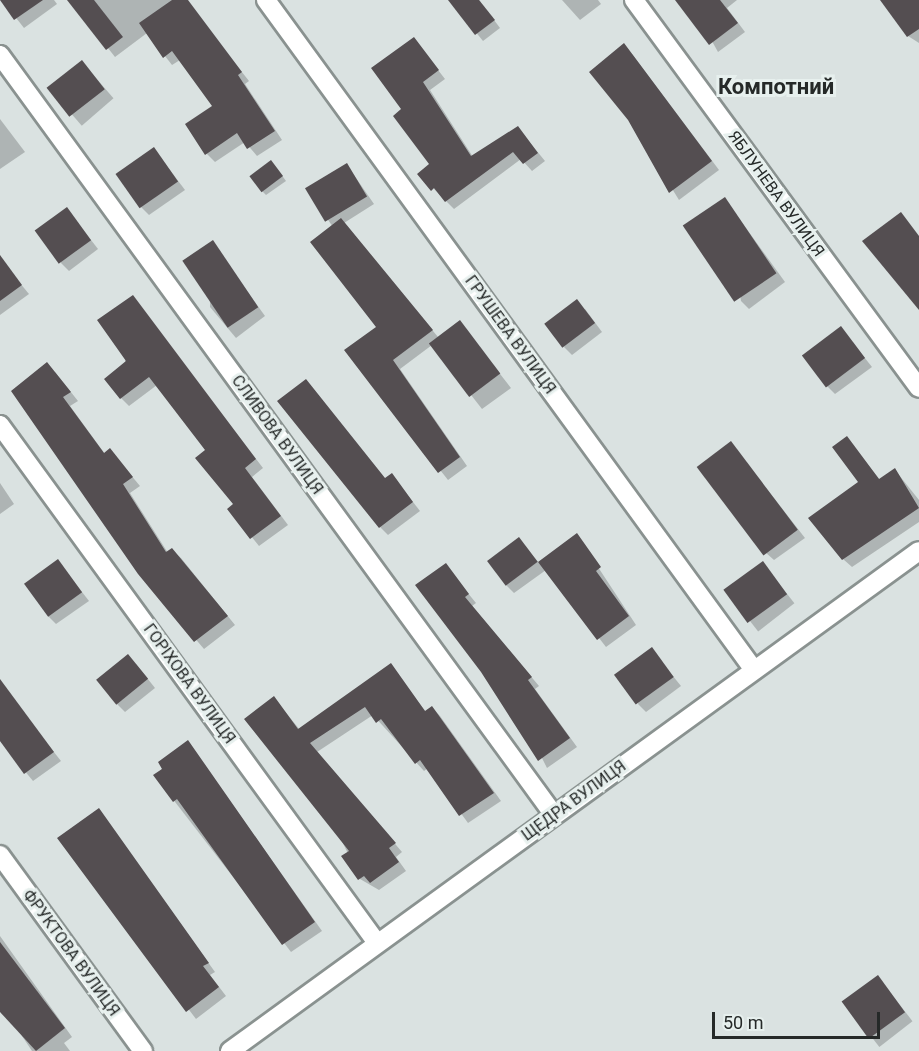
<!DOCTYPE html>
<meta charset="utf-8">
<style>
body{margin:0}
#map{position:relative;width:919px;height:1051px;overflow:hidden;background:#dae2e1;font-family:Roboto,sans-serif}
div>[style]{position:absolute}
.shadow>*{inset:0;background:#0003;transform-origin:0 0}
.building>*{inset:0;background:#544e51;transform-origin:0 0}
.roads{filter:drop-shadow(2px 0 #8a9290) drop-shadow(-2px 0 #8a9290) drop-shadow(0 2px #8a9290) drop-shadow(0 -2px #8a9290)}
.minor>*{height:18px;margin:-9px;padding:0 9px;transform-origin:9px;border-radius:9px;background:#fff}
span{translate:-50% -50%;white-space:nowrap;text-align:center;line-height:1.15;-webkit-text-stroke:6px #e7f0ee;paint-order:stroke}
.street-label{font-size:16px;color:#252928}
.district-label{font-size:22px;color:#252928;font-weight:700}
.scale{position:absolute;left:712px;top:1012px;width:168px;height:27px;box-sizing:border-box;border:3px solid #252928;border-top:0;padding-left:8px;font-size:18px;line-height:21px;white-space:nowrap;color:#252928;-webkit-text-stroke:4px #e7f0ee;paint-order:stroke}
</style>
<div id="map">
<div class="shadow">
<div style="clip-path:polygon(2px 0,54px 0,57px 4px,24px 28px)"></div>
<div style="clip-path:polygon(70px 0,185px 0,249px 81px,245px 84px,282px 140px,257px 156px,245px 142px,215px 162px,207px 154px,214px 106px,180px 60px,172px 65px,147px 33px,115px 57px)"></div>
<div style="clip-path:polygon(458px 0,479px 0,500px 28px,483px 41px,453px 4px)"></div>
<div style="clip-path:polygon(562px 0,598px 0,601px 4px,580px 20px)"></div>
<div style="clip-path:polygon(689px 0,737px 0,727px 8px,745px 32px,718px 52px)"></div>
<div style="clip-path:polygon(882px 0,919px 0,919px 43px,908px 36px)"></div>
<div style="clip-path:polygon(414px 39px,445px 79px,430px 90px,473px 157px,518px 128px,545px 161px,532px 171px,521px 159px,454px 209px,419px 174px,431px 164px,403px 110px)"></div>
<div style="clip-path:polygon(632px 54px,719px 170px,679px 200px,629px 119px)"></div>
<div style="left:82px;top:62px;width:48px;height:42px;rotate:49deg"></div>
<div style="clip-path:polygon(0 119px,25px 152px,0 169px)"></div>
<div style="clip-path:polygon(154px 149px,185px 190px,149px 215px,141px 207px)"></div>
<div style="clip-path:polygon(347px 165px,374px 204px,344px 223px,438px 337px,459px 321px,511px 388px,482px 409px,432px 345px,400px 369px,467px 466px,448px 480px,346px 351px,378px 327px,333px 227px,307px 190px)"></div>
<div style="clip-path:polygon(275px 166px,286px 181px,266px 195px,262px 191px)"></div>
<div style="clip-path:polygon(725px 199px,785px 282px,749px 309px,741px 301px)"></div>
<div style="clip-path:polygon(67px 209px,98px 249px,69px 271px,61px 263px)"></div>
<div style="clip-path:polygon(212px 242px,265px 316px,236px 338px,210px 307px)"></div>
<div style="clip-path:polygon(0 259px,29px 294px,0 315px)"></div>
<div style="clip-path:polygon(132px 297px,263px 468px,252px 477px,288px 525px,259px 546px,229px 509px,235px 504px,207px 450px,157px 385px,129px 406px,121px 398px)"></div>
<div style="clip-path:polygon(585px 309px,602px 332px,572px 355px,564px 347px)"></div>
<div style="clip-path:polygon(841px 328px,872px 367px,835px 394px,827px 386px)"></div>
<div style="clip-path:polygon(55px 372px,78px 401px,70px 406px,105px 454px,110px 450px,140px 486px,130px 493px,168px 553px,172px 550px,181px 558px,235px 625px,204px 649px,139px 573px,13px 392px)"></div>
<div style="clip-path:polygon(847px 438px,880px 480px,895px 470px,919px 500px,919px 522px,852px 567px,843px 559px,860px 483px)"></div>
<div style="clip-path:polygon(731px 443px,805px 538px,774px 560px,765px 552px)"></div>
<div style="clip-path:polygon(392px 475px,420px 511px,388px 535px,380px 527px,385px 479px)"></div>
<div style="clip-path:polygon(0 483px,14px 504px,0 514px)"></div>
<div style="clip-path:polygon(577px 535px,636px 625px,606px 647px,546px 570px,514px 593px,506px 585px,519px 539px,539px 563px)"></div>
<div style="clip-path:polygon(58px 561px,89px 601px,56px 624px,48px 616px)"></div>
<div style="left:763px;top:563px;width:51px;height:46px;rotate:52deg"></div>
<div style="clip-path:polygon(445px 565px,476px 603px,472px 606px,539px 686px,535px 689px,577px 747px,547px 768px)"></div>
<div style="clip-path:polygon(651px 649px,681px 686px,646px 712px,638px 704px)"></div>
<div style="clip-path:polygon(136px 664px,155px 688px,125px 712px,117px 704px)"></div>
<div style="clip-path:polygon(390px 665px,426px 712px,432px 707px,440px 716px,501px 801px,468px 823px,428px 768px,424px 771px,373px 715px,317px 752px,402px 852px,396px 857px,406px 871px,379px 890px,360px 879px,274px 698px,300px 730px)"></div>
<div style="clip-path:polygon(0 684px,61px 761px,33px 781px,0 741px)"></div>
<div style="clip-path:polygon(188px 742px,322px 931px,291px 952px,155px 776px)"></div>
<div style="clip-path:polygon(99px 810px,215px 972px,210px 975px,226px 996px,196px 1019px,59px 839px)"></div>
<div style="clip-path:polygon(0 936px,72px 1037px,64px 1043px,70px 1051px,32px 1051px,0 1003px)"></div>
<div style="left:878px;top:977px;width:56px;height:42px;rotate:52deg"></div>
</div>
<div class="building">
<div style="clip-path:polygon(0 0,43px 0,14px 20px)"></div>
<div style="clip-path:polygon(67px 0,94px 0,123px 37px,106px 50px)"></div>
<div style="clip-path:polygon(172px 0,188px 0,242px 72px,238px 75px,275px 131px,247px 149px,237px 133px,205px 155px,185px 124px,212px 106px,172px 51px,163px 58px,139px 23px)"></div>
<div style="clip-path:polygon(448px 0,479px 0,495px 20px,475px 35px)"></div>
<div style="clip-path:polygon(675px 0,720px 0,738px 23px,709px 45px)"></div>
<div style="clip-path:polygon(880px 0,919px 0,919px 29px,907px 37px)"></div>
<div style="clip-path:polygon(414px 37px,439px 70px,423px 82px,471px 156px,518px 126px,538px 153px,523px 164px,513px 152px,445px 202px,434px 188px,431px 191px,417px 174px,429px 164px,393px 116px,401px 109px,371px 68px)"></div>
<div style="clip-path:polygon(624px 43px,712px 161px,669px 193px,628px 120px,589px 72px)"></div>
<div style="left:82px;top:60px;width:37px;height:45px;rotate:52deg"></div>
<div style="left:154px;top:147px;width:42px;height:47px;rotate:55deg"></div>
<div style="left:271px;top:160px;width:20px;height:27px;rotate:53deg"></div>
<div style="left:347px;top:163px;width:39px;height:49px;rotate:59deg"></div>
<div style="left:725px;top:197px;width:92px;height:51px;rotate:56deg"></div>
<div style="left:67px;top:207px;width:41px;height:40px;rotate:54deg"></div>
<div style="clip-path:polygon(901px 212px,919px 236px,919px 310px,862px 241px)"></div>
<div style="clip-path:polygon(341px 218px,433px 330px,393px 360px,460px 457px,438px 473px,344px 350px,376px 327px,310px 242px)"></div>
<div style="left:213px;top:240px;width:81px;height:37px;rotate:56deg"></div>
<div style="clip-path:polygon(0 255px,22px 285px,0 301px)"></div>
<div style="clip-path:polygon(133px 295px,256px 459px,245px 468px,281px 516px,250px 539px,227px 509px,233px 504px,195px 458px,205px 450px,149px 377px,120px 399px,104px 379px,126px 361px,97px 320px)"></div>
<div style="left:577px;top:299px;width:30px;height:41px;rotate:53deg"></div>
<div style="left:460px;top:320px;width:67px;height:39px;rotate:53deg"></div>
<div style="left:841px;top:326px;width:40px;height:49px;rotate:53deg"></div>
<div style="clip-path:polygon(47px 362px,71px 392px,63px 397px,104px 453px,110px 448px,133px 477px,123px 484px,166px 552px,172px 548px,228px 616px,194px 642px,138px 574px,11px 391px)"></div>
<div style="clip-path:polygon(306px 379px,385px 478px,392px 473px,413px 502px,379px 528px,277px 401px)"></div>
<div style="clip-path:polygon(847px 436px,879px 479px,895px 468px,919px 508px,842px 560px,808px 518px,858px 482px,832px 447px)"></div>
<div style="left:731px;top:441px;width:111px;height:43px;rotate:53deg"></div>
<div style="clip-path:polygon(577px 533px,601px 567px,596px 571px,629px 616px,597px 640px,538px 562px)"></div>
<div style="left:519px;top:537px;width:31px;height:40px;rotate:53deg"></div>
<div style="left:58px;top:559px;width:41px;height:42px;rotate:54deg"></div>
<div style="left:763px;top:561px;width:41px;height:49px;rotate:54deg"></div>
<div style="clip-path:polygon(446px 563px,469px 594px,465px 597px,532px 677px,528px 680px,570px 738px,538px 761px,481px 672px,415px 585px)"></div>
<div style="left:652px;top:647px;width:37px;height:47px;rotate:54deg"></div>
<div style="left:128px;top:654px;width:32px;height:41px;rotate:51deg"></div>
<div style="clip-path:polygon(391px 663px,425px 711px,432px 706px,494px 793px,459px 816px,420px 760px,415px 764px,381px 719px,376px 723px,365px 707px,310px 743px,396px 843px,389px 848px,399px 862px,370px 883px,364px 876px,358px 880px,341px 856px,349px 851px,244px 719px,274px 696px,298px 729px)"></div>
<div style="clip-path:polygon(0 679px,54px 752px,24px 774px,0 741px)"></div>
<div style="clip-path:polygon(188px 740px,315px 922px,282px 945px,177px 799px,173px 802px,153px 775px,162px 769px,158px 762px)"></div>
<div style="clip-path:polygon(99px 808px,209px 963px,203px 966px,219px 987px,186px 1012px,57px 838px)"></div>
<div style="clip-path:polygon(0 942px,65px 1028px,36px 1051px,0 1012px)"></div>
<div style="left:878px;top:975px;width:46px;height:45px;rotate:54deg"></div>
</div>
<div class="roads">
<div class="minor">
<div style="left:266px;top:0;width:829px;rotate:53.93deg"></div>
<div style="left:634px;top:0;width:481px;rotate:53.7deg"></div>
<div style="left:0;top:55px;width:940px;rotate:53.91deg"></div>
<div style="left:0;top:425px;width:641px;rotate:53.95deg"></div>
<div style="left:0;top:855px;width:243px;rotate:53.9deg"></div>
<div style="left:230px;top:1051px;width:851px;rotate:-35.97deg"></div>
</div>
</div>
<div class="street-label">
<span style="left:776px;top:194px;rotate:54deg">ЯБЛУНЕВА ВУЛИЦЯ</span>
<span style="left:510px;top:335px;rotate:54deg">ГРУШЕВА ВУЛИЦЯ</span>
<span style="left:277px;top:435px;rotate:54deg">СЛИВОВА ВУЛИЦЯ</span>
<span style="left:189px;top:684px;rotate:54deg">ГОРІХОВА ВУЛИЦЯ</span>
<span style="left:574px;top:801px;rotate:-36deg">ЩЕДРА ВУЛИЦЯ</span>
<span style="left:71px;top:953px;rotate:54deg">ФРУКТОВА ВУЛИЦЯ</span>
</div>
<div class="district-label">
<span style="left:776px;top:87px">Компотний</span>
</div>
<div class="scale">50 m</div>
</div>
